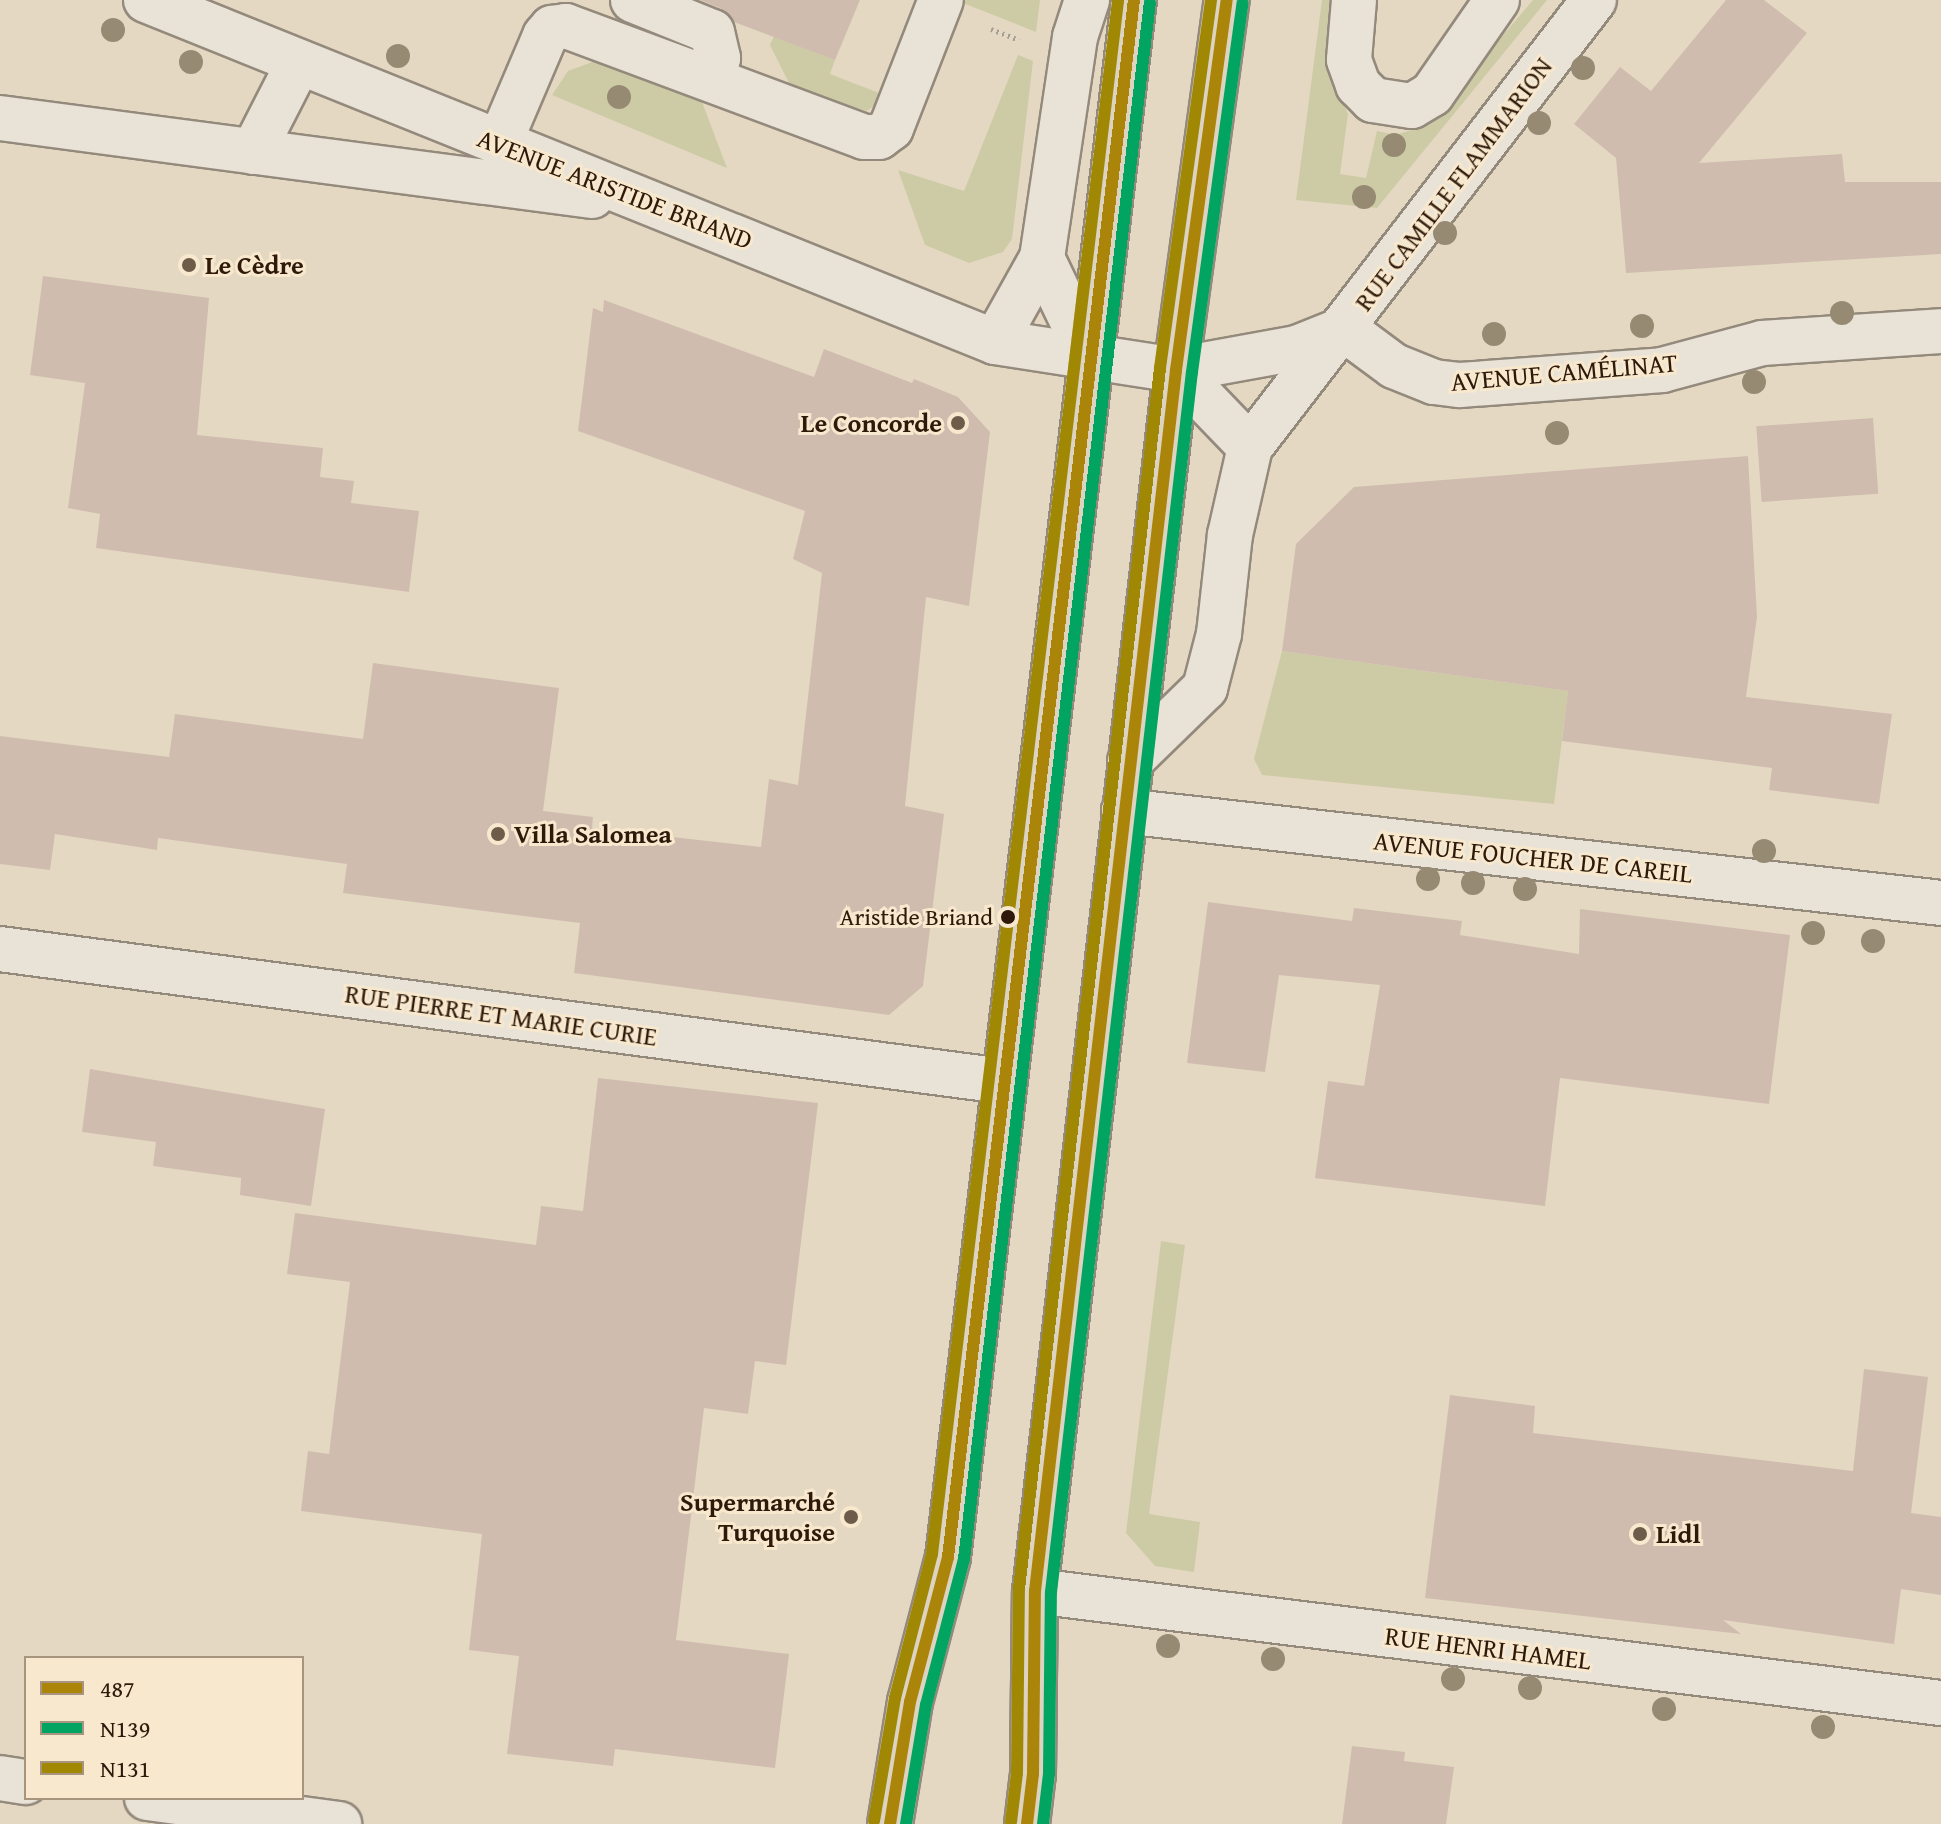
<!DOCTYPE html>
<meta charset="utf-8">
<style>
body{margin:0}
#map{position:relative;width:1941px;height:1824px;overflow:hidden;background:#e5d8c2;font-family:"Gentium Book Plus",serif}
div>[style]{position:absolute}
.green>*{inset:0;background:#cdcba6}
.building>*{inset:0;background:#cfbcaf;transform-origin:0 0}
.path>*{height:5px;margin-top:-2.5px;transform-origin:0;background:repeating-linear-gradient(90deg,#a59e95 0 2px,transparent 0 6px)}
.roads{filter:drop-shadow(2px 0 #948a7c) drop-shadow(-2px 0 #948a7c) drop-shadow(0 2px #948a7c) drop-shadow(0 -2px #948a7c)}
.minor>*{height:44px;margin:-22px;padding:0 22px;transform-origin:22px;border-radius:22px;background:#e9e2d7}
.major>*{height:44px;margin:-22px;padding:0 22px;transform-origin:22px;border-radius:22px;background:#dcd3c3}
.bus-1>*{height:12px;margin:-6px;padding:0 6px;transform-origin:6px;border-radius:6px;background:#ab8509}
.bus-2>*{height:12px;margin:-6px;padding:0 6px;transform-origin:6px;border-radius:6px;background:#02a461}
.bus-3>*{height:12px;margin:-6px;padding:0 6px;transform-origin:6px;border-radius:6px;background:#a18804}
.trees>*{width:24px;height:24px;margin:-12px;border-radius:50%;background:#978a73}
.dots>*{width:22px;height:22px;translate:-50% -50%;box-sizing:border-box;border:4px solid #f7e8ce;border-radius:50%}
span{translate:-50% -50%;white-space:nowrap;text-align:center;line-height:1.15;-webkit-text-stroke:6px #f7e8ce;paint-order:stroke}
.bus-label{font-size:24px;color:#2e190a}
.right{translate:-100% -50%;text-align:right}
.street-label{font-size:26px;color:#2e190a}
.poi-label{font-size:26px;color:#2e190a;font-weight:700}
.left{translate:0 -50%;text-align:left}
.legend{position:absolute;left:24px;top:1656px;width:280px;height:144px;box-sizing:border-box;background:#f7e8ce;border:2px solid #a79580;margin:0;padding:10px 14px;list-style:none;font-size:24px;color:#2e190a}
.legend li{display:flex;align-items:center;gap:16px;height:40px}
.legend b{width:40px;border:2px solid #a79580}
</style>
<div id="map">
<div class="green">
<div style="clip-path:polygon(964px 0,1040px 0,1036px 32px,963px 3px)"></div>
<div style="clip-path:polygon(1322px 0,1339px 0,1336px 86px,1348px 114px,1340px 174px,1366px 178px,1377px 131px,1395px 135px,1425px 126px,1533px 0,1547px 0,1377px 208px,1296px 200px)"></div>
<div style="clip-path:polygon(774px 36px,835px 60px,830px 74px,887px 96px,867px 111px,792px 89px,770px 45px)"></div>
<div style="clip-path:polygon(1018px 55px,1033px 61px,1012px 239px,1003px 252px,969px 263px,925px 245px,898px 170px,964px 191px)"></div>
<div style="clip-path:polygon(600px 59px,699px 94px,727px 168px,552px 95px,568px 71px)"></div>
<div style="clip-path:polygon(1282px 651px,1568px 691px,1554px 804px,1262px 775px,1254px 759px)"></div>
<div style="clip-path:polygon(1161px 1241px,1185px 1245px,1149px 1514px,1200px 1522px,1194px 1572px,1155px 1566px,1126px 1533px)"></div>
</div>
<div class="building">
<div style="clip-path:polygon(700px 0,860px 0,835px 60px,734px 22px,722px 9px)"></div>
<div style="clip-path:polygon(1726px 0,1764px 0,1807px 33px,1699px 163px,1842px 154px,1845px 182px,1941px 182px,1941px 254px,1626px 273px,1616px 158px,1574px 124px,1620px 67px,1651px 91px)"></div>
<div style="clip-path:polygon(43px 276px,209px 298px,197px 435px,323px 448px,320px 477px,354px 481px,351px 503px,419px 511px,409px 592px,96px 548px,100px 514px,68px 508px,85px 383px,30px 375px)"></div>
<div style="clip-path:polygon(604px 300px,814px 377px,824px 349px,912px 383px,914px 379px,958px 397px,990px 432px,969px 606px,926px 597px,905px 806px,944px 814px,923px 986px,889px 1015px,574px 973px,580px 923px,343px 893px,347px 864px,158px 838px,157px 850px,55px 834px,50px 870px,0 864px,0 736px,169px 757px,175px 714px,363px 739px,373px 663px,559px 688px,543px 811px,593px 817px,592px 828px,761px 847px,769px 779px,798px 785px,822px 573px,793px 559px,805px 511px,578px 431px,593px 308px,603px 312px)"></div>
<div style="left:1873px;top:418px;width:76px;height:117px;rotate:86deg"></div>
<div style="clip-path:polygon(1748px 456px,1757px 617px,1746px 697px,1892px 714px,1879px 804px,1769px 790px,1772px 768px,1562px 741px,1568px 691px,1282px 651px,1296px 544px,1354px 487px)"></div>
<div style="clip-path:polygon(1208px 902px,1352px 921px,1354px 908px,1462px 921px,1460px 935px,1579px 954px,1580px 909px,1790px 935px,1769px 1104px,1560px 1078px,1545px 1206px,1315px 1178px,1328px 1081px,1364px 1086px,1380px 985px,1279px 975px,1265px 1072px,1187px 1063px)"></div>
<div style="clip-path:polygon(90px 1069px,325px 1109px,311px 1206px,240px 1195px,241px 1178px,153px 1166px,156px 1142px,82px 1132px)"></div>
<div style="clip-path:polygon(598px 1078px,818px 1103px,786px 1365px,755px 1361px,748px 1414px,704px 1408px,676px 1640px,789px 1654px,775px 1768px,615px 1749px,613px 1766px,507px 1754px,519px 1656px,469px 1650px,482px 1534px,301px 1511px,308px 1451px,329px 1454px,350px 1282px,287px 1274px,295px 1213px,536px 1245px,541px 1206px,583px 1211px)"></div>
<div style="clip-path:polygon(1864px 1369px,1928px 1377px,1911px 1513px,1941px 1517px,1941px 1595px,1901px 1589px,1894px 1644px,1723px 1620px,1741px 1634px,1425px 1598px,1450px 1395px,1535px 1406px,1533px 1433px,1853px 1471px)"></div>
<div style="clip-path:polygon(1352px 1746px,1405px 1752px,1404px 1761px,1454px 1767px,1446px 1824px,1342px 1824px)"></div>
</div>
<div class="path">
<div style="left:991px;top:29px;width:30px;rotate:21deg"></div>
</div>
<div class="roads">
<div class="minor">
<div style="left:146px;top:0;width:915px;rotate:21.94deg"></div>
<div style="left:995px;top:342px;width:183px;rotate:8.8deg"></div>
<div style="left:1176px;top:370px;width:123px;rotate:-10.3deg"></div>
<div style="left:1297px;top:348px;width:51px;rotate:-22deg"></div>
<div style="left:633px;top:0;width:85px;rotate:22.1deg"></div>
<div style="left:712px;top:32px;width:27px;rotate:77deg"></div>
<div style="left:718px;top:58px;width:22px;rotate:106deg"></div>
<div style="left:1354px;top:0;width:60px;rotate:94.8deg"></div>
<div style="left:1349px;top:60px;width:27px;rotate:70deg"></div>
<div style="left:1358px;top:85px;width:21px;rotate:45deg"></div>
<div style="left:1373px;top:100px;width:39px;rotate:9deg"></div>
<div style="left:1412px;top:106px;width:23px;rotate:-31deg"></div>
<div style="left:1432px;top:94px;width:114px;rotate:-55.3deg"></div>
<div style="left:0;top:118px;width:597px;rotate:7.51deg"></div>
<div style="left:499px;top:144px;width:117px;rotate:-66.9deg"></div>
<div style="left:545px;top:36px;width:11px;rotate:-49deg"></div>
<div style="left:552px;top:28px;width:14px;rotate:-8deg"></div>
<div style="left:566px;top:26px;width:318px;rotate:20.4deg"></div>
<div style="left:864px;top:137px;width:15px"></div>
<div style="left:879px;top:137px;width:15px;rotate:-37deg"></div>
<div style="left:891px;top:128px;width:137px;rotate:-68.7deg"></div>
<div style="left:253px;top:152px;width:101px;rotate:-62.9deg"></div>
<div style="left:1042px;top:258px;width:109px;rotate:64.4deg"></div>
<div style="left:1344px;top:329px;width:62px;rotate:36.5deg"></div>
<div style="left:1394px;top:366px;width:43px;rotate:21.8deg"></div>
<div style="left:1434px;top:382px;width:26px;rotate:7deg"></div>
<div style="left:1460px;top:385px;width:203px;rotate:-4.2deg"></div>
<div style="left:1662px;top:370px;width:104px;rotate:-15.1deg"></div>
<div style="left:1762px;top:343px;width:179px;rotate:-3.8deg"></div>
<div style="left:995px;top:342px;width:96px;rotate:-60.8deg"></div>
<div style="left:1042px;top:258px;width:223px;rotate:-81.5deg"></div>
<div style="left:1075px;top:37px;width:39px;rotate:-72deg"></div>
<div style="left:1176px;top:370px;width:107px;rotate:46.1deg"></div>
<div style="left:1130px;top:761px;width:105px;rotate:-44.2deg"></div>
<div style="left:1205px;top:688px;width:56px;rotate:-75.5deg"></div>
<div style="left:1219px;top:634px;width:100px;rotate:-83.7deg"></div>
<div style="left:1230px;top:535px;width:90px;rotate:-77.2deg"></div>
<div style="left:1250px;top:447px;width:564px;rotate:-52.42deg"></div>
<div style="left:1124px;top:811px;width:822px;rotate:6.42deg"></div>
<div style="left:0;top:949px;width:1011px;rotate:7.5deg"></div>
<div style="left:1035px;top:1591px;width:913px;rotate:7.05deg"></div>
<div style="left:0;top:1778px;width:26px;rotate:9deg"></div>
<div style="left:147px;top:1798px;width:194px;rotate:7.7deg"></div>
</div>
<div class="major">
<div style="left:890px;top:1824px;width:124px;rotate:-80.7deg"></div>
<div style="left:910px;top:1702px;width:150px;rotate:-75.3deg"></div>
<div style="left:948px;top:1557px;width:1568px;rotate:-83.19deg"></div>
<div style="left:1027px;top:1824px;width:50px;rotate:-83.2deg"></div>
<div style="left:1033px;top:1774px;width:183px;rotate:-89.4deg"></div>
<div style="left:1035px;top:1591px;width:1229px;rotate:-83.41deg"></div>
<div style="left:1176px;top:370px;width:373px;rotate:-82.2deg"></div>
</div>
</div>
<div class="bus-1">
<div style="left:890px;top:1824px;width:124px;rotate:-80.7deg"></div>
<div style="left:910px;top:1702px;width:150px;rotate:-75.3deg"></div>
<div style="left:948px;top:1557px;width:1568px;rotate:-83.19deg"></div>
<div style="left:1027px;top:1824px;width:50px;rotate:-83.2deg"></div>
<div style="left:1033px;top:1774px;width:183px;rotate:-89.4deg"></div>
<div style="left:1035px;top:1591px;width:1229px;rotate:-83.41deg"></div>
<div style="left:1176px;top:370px;width:373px;rotate:-82.2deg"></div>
</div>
<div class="bus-2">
<div style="left:906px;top:1824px;width:121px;rotate:-80.5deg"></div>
<div style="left:926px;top:1705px;width:151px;rotate:-75.4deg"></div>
<div style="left:964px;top:1559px;width:1568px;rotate:-83.19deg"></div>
<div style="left:1043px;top:1824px;width:50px;rotate:-83.2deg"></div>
<div style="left:1049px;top:1774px;width:182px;rotate:-89.4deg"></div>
<div style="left:1051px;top:1592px;width:1228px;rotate:-83.41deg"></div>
<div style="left:1192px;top:372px;width:373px;rotate:-82.2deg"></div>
</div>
<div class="bus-3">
<div style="left:874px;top:1821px;width:125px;rotate:-80.3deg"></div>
<div style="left:895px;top:1698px;width:149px;rotate:-75.6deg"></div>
<div style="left:932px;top:1554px;width:1565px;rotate:-83.17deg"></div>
<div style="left:1011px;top:1822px;width:49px;rotate:-83deg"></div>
<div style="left:1017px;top:1773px;width:184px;rotate:-89.4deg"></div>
<div style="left:1019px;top:1589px;width:1229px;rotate:-83.41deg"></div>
<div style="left:1160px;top:368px;width:372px;rotate:-82.1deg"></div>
</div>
<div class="trees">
<div style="left:113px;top:30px"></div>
<div style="left:398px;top:56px"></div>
<div style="left:191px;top:62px"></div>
<div style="left:1583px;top:68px"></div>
<div style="left:619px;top:97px"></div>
<div style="left:1539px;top:123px"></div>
<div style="left:1394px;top:145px"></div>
<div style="left:1364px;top:197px"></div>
<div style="left:1445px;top:233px"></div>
<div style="left:1842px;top:313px"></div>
<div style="left:1642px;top:326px"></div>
<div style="left:1494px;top:334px"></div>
<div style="left:1754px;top:382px"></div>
<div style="left:1557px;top:433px"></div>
<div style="left:1764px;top:851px"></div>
<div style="left:1428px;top:879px"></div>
<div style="left:1473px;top:883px"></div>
<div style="left:1525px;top:889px"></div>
<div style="left:1813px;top:933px"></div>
<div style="left:1873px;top:941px"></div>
<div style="left:1168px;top:1646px"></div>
<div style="left:1273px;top:1659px"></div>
<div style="left:1453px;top:1679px"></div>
<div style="left:1530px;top:1688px"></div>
<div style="left:1664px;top:1709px"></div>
<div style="left:1823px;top:1727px"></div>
</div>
<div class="dots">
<div style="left:189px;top:265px;background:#6e5c4a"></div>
<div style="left:958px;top:423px;background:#6e5c4a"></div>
<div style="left:498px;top:834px;background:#6e5c4a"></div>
<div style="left:1008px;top:917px;background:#2e190a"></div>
<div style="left:851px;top:1517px;background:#6e5c4a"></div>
<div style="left:1640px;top:1534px;background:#6e5c4a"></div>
</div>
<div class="bus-label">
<span class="right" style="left:993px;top:917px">Aristide Briand</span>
</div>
<div class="street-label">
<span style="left:1453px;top:184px;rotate:-53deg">RUE CAMILLE FLAMMARION</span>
<span style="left:615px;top:189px;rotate:21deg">AVENUE ARISTIDE BRIAND</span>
<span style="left:1564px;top:372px;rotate:-5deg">AVENUE CAMÉLINAT</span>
<span style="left:1533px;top:857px;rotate:6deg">AVENUE FOUCHER DE CAREIL</span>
<span style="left:501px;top:1015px;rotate:8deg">RUE PIERRE ET MARIE CURIE</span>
<span style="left:1488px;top:1648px;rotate:7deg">RUE HENRI HAMEL</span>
</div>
<div class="poi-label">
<span class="left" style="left:205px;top:265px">Le Cèdre</span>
<span class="right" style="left:942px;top:423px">Le Concorde</span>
<span class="left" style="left:514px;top:834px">Villa Salomea</span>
<span class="right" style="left:835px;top:1517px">Supermarché<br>Turquoise</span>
<span class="left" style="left:1656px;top:1534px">Lidl</span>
</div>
<ul class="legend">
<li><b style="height:10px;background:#ab8509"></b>487</li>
<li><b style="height:10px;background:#02a461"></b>N139</li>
<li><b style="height:10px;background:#a18804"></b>N131</li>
</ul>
</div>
